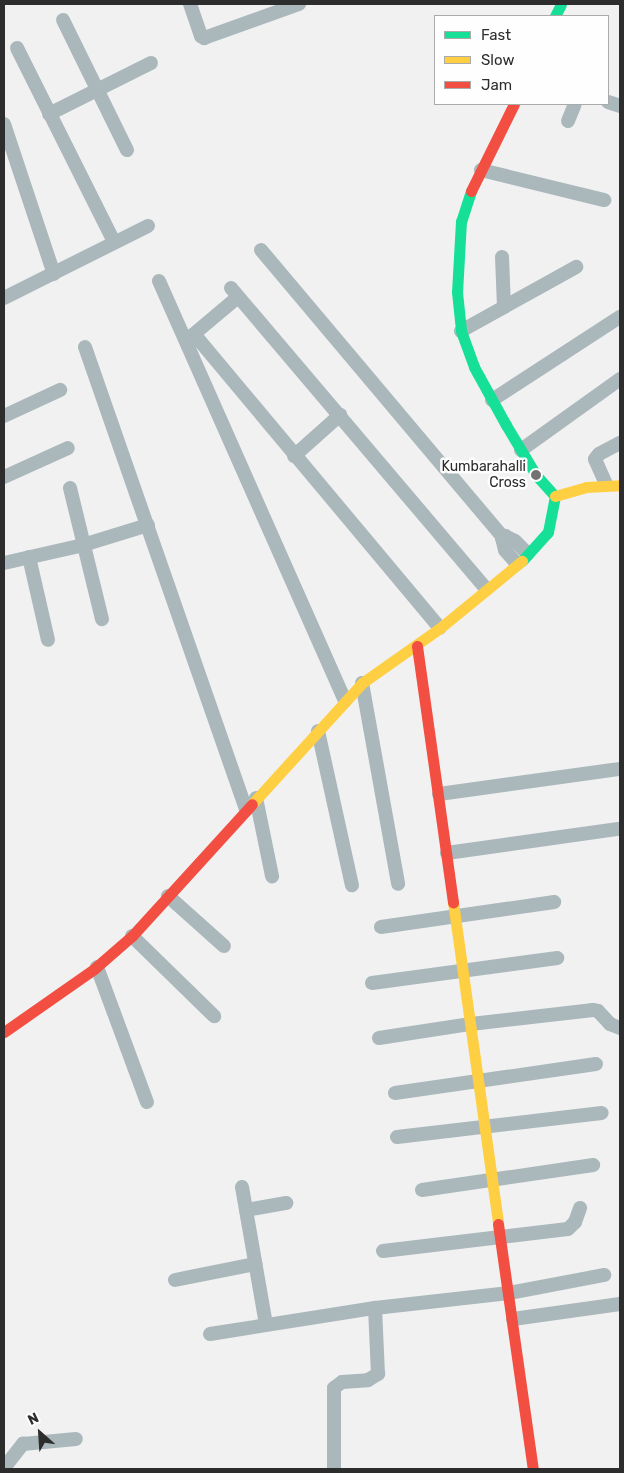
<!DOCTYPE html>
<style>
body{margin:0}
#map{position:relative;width:624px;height:1473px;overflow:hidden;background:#f1f1f2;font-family:Rubik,sans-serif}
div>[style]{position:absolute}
.street>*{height:14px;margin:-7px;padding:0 7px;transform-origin:7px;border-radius:7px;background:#abb8bb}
.fast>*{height:11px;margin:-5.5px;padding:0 5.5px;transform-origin:5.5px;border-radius:5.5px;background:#16e098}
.slow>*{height:11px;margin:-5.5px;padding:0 5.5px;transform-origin:5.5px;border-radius:5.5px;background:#ffcf43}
.jam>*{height:11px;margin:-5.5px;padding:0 5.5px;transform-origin:5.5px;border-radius:5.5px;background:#f24e42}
.dots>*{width:14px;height:14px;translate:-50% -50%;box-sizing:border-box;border:2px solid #fefeff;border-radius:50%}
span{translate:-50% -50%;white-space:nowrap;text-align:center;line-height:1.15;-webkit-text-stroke:5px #fefeff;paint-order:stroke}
.poi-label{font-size:14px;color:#2d2d2e}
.right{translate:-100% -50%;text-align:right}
.frame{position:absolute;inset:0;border:5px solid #2d2d2e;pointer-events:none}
.legend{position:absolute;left:434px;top:15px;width:175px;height:90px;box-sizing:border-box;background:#fefeff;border:1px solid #aaaaab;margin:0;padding:6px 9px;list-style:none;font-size:15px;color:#2d2d2e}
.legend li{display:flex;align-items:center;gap:10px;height:25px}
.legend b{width:25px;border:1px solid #aaaaab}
.north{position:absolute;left:15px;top:1408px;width:50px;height:50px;-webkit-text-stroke:4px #fefeff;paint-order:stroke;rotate:334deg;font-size:14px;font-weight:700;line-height:20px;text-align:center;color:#2d2d2e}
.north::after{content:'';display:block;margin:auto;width:18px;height:22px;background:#2d2d2e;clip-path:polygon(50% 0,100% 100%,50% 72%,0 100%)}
</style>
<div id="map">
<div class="street">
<div style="left:190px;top:4px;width:34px;rotate:71deg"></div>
<div style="left:201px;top:36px;width:4px;rotate:34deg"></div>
<div style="left:204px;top:38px;width:101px;rotate:-19.7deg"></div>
<div style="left:63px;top:20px;width:145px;rotate:63.8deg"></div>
<div style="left:17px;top:48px;width:217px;rotate:63.4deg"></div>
<div style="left:608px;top:102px;width:13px;rotate:18deg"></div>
<div style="left:49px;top:114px;width:114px;rotate:-26.6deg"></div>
<div style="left:568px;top:121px;width:18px;rotate:-68deg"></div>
<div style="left:4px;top:124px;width:158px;rotate:71.6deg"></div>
<div style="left:481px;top:170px;width:127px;rotate:13.7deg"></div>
<div style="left:261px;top:250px;width:375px;rotate:49.9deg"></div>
<div style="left:502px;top:257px;width:50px;rotate:87.7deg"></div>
<div style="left:159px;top:281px;width:459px;rotate:66.1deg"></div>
<div style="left:231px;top:288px;width:394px;rotate:49.7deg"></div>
<div style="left:4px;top:298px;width:161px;rotate:-26.6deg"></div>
<div style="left:461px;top:331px;width:132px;rotate:-29.1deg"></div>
<div style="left:194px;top:334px;width:383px;rotate:50.1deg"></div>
<div style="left:188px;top:339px;width:65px;rotate:-40deg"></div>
<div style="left:85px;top:347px;width:490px;rotate:70.8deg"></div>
<div style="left:492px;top:400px;width:153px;rotate:-33deg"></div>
<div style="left:4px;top:416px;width:62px;rotate:-24.9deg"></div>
<div style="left:521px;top:450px;width:122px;rotate:-35.6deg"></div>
<div style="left:294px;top:456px;width:62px;rotate:-41.7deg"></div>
<div style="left:4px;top:477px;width:70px;rotate:-24.4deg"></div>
<div style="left:606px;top:484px;width:27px;rotate:-114deg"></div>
<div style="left:595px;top:459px;width:6px;rotate:-51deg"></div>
<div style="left:599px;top:454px;width:24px;rotate:-28deg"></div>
<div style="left:70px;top:488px;width:135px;rotate:76.3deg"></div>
<div style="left:29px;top:557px;width:85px;rotate:77.1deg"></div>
<div style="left:4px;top:563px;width:81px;rotate:-12.8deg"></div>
<div style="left:83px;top:545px;width:68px;rotate:-17.1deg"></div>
<div style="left:517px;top:564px;width:18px;rotate:-131deg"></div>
<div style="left:505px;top:550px;width:12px;rotate:-104deg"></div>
<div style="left:502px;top:538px;width:4px;rotate:-34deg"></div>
<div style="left:505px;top:536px;width:11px;rotate:27deg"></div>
<div style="left:515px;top:541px;width:18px;rotate:45deg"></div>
<div style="left:362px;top:683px;width:204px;rotate:79.8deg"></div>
<div style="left:318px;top:731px;width:158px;rotate:77.6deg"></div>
<div style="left:439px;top:794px;width:183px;rotate:-7.9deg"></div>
<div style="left:256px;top:798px;width:80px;rotate:78.4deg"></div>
<div style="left:447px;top:853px;width:173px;rotate:-8deg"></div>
<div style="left:168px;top:896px;width:75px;rotate:41.8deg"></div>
<div style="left:381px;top:927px;width:175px;rotate:-8.2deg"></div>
<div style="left:132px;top:936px;width:115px;rotate:44.3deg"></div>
<div style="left:97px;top:967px;width:144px;rotate:69.7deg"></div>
<div style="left:372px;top:983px;width:187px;rotate:-7.7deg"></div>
<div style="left:379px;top:1038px;width:93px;rotate:-8.7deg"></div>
<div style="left:471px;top:1024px;width:123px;rotate:-6.5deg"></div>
<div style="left:593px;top:1010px;width:5px;rotate:11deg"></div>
<div style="left:598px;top:1011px;width:18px;rotate:47deg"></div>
<div style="left:610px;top:1024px;width:11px;rotate:22deg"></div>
<div style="left:395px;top:1093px;width:203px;rotate:-8.2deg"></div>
<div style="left:397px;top:1137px;width:206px;rotate:-6.7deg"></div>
<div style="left:242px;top:1187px;width:139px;rotate:80.1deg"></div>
<div style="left:422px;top:1190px;width:173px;rotate:-8.3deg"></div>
<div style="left:246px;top:1210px;width:41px;rotate:-9.9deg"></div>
<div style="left:383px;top:1251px;width:186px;rotate:-6.8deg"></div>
<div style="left:568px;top:1229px;width:10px;rotate:-45deg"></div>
<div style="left:575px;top:1222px;width:15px;rotate:-70deg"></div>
<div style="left:175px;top:1280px;width:82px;rotate:-11.3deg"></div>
<div style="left:513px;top:1319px;width:108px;rotate:-8deg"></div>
<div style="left:210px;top:1334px;width:167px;rotate:-9deg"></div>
<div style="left:375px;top:1308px;width:135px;rotate:-6.4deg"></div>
<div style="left:509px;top:1293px;width:97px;rotate:-10.7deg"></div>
<div style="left:4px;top:1468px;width:31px;rotate:-52deg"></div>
<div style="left:23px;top:1444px;width:53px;rotate:-5.4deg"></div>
<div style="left:334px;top:1469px;width:81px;rotate:-90deg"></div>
<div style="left:334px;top:1388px;width:10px;rotate:-37deg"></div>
<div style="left:342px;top:1382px;width:26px;rotate:-4deg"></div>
<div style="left:368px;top:1380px;width:12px;rotate:-31deg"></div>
<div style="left:378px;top:1374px;width:66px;rotate:-92.6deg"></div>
</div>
<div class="fast">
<div style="left:555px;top:16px;width:13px;rotate:-63deg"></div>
<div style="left:471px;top:191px;width:32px;rotate:108deg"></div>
<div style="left:461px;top:221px;width:71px;rotate:93.2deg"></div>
<div style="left:457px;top:292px;width:39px;rotate:84deg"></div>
<div style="left:461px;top:331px;width:38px;rotate:70deg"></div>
<div style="left:474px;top:367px;width:66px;rotate:61.1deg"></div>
<div style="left:506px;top:425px;width:58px;rotate:59deg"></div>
<div style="left:536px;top:475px;width:28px;rotate:48deg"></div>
<div style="left:555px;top:496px;width:37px;rotate:101deg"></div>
<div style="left:548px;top:532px;width:39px;rotate:132deg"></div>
</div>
<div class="slow">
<div style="left:555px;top:496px;width:32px;rotate:-16deg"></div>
<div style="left:586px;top:487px;width:34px;rotate:-3deg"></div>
<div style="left:252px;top:804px;width:164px;rotate:-47.7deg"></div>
<div style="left:362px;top:683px;width:95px;rotate:-35.2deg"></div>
<div style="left:440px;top:628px;width:106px;rotate:-39.3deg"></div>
<div style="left:453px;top:902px;width:325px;rotate:82deg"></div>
</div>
<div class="jam">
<div style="left:471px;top:191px;width:97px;rotate:-63.7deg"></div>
<div style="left:417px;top:646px;width:259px;rotate:82deg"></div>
<div style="left:4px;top:1032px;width:110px;rotate:-35deg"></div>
<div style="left:94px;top:969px;width:50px;rotate:-41deg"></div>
<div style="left:132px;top:936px;width:178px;rotate:-47.7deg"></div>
<div style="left:498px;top:1224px;width:247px;rotate:81.9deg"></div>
</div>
<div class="dots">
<div style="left:536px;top:475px;background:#727273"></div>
</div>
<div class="poi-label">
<span class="right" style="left:526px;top:475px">Kumbarahalli<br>Cross</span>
</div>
<div class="frame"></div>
<ul class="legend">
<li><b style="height:6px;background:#16e098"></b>Fast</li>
<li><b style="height:6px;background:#ffcf43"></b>Slow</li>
<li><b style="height:6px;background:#f24e42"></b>Jam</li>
</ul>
<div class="north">N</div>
</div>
